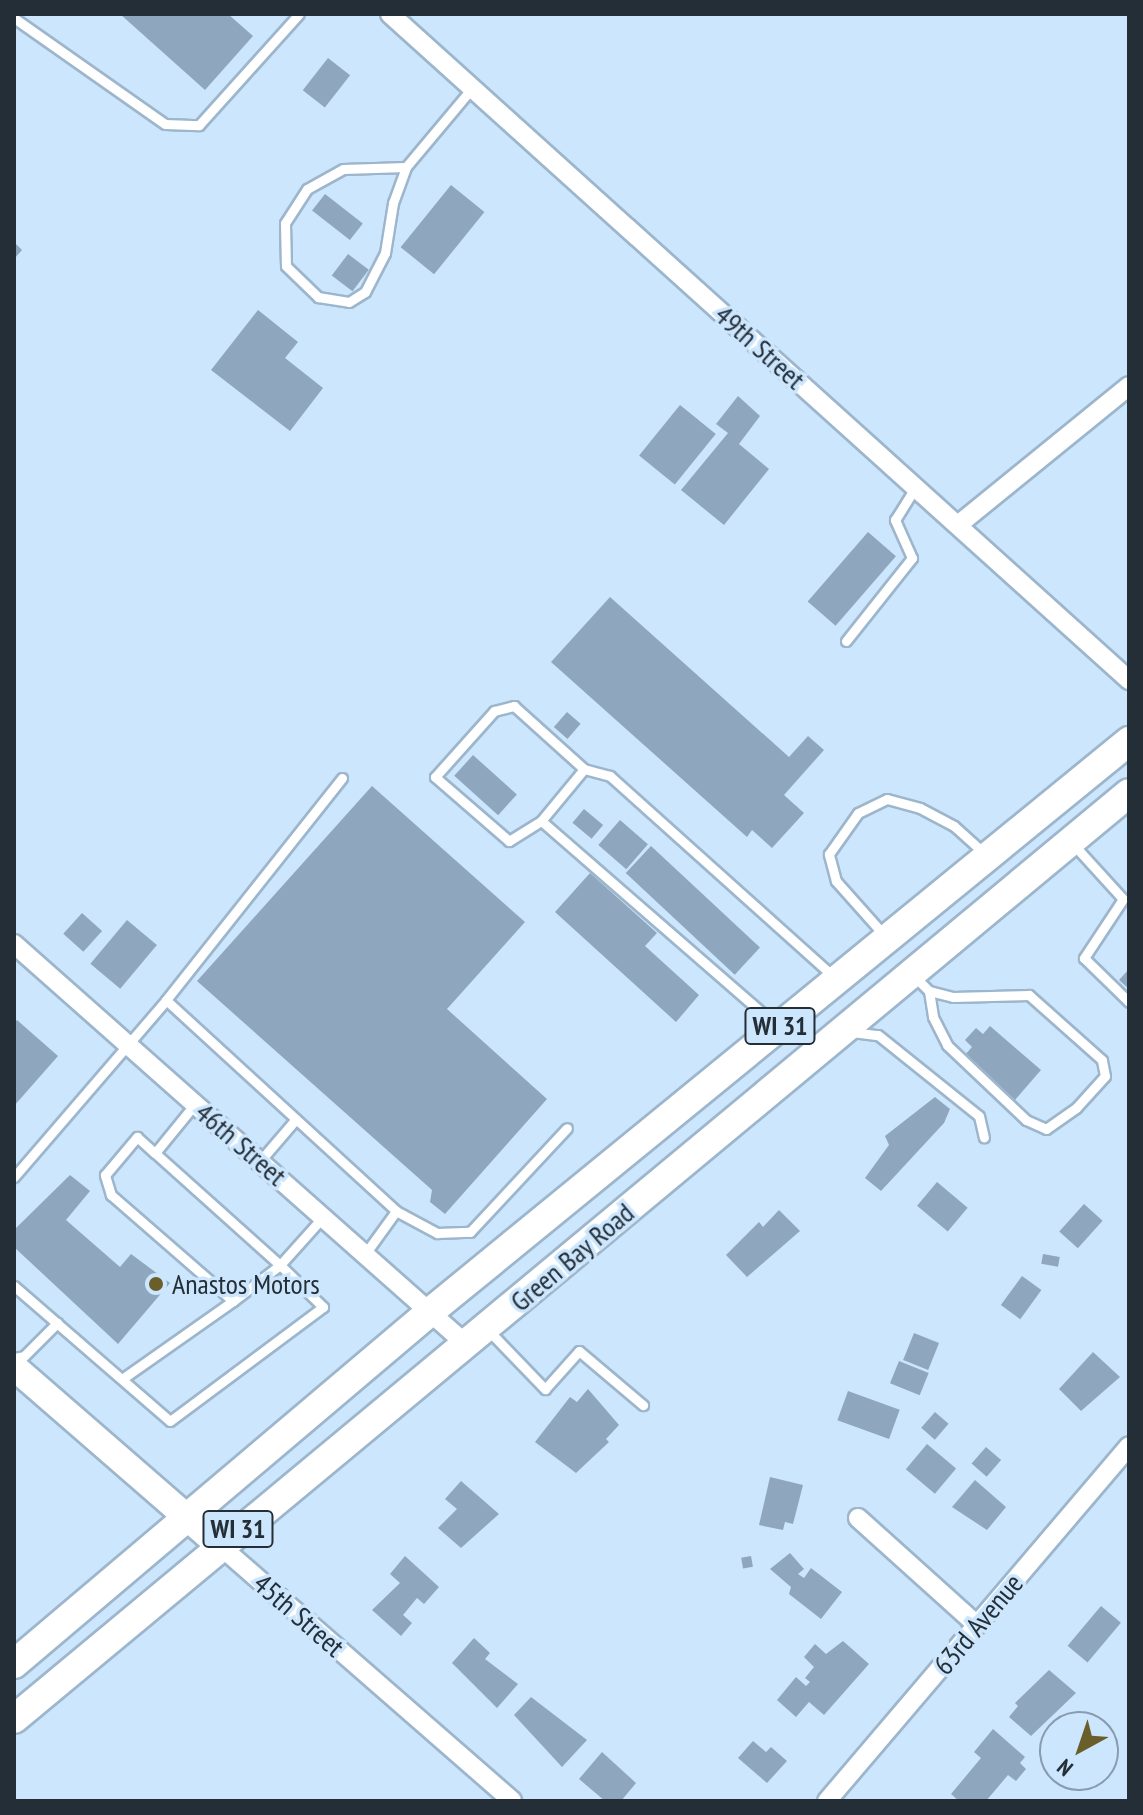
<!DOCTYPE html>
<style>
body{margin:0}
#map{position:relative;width:1143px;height:1815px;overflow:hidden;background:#cce6fd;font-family:"PT Sans Narrow",sans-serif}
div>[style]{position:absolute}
.building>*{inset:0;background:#8fa7be;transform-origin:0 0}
.roads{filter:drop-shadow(2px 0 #9db6cc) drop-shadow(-2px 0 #9db6cc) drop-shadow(0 2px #9db6cc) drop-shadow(0 -2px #9db6cc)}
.lane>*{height:9px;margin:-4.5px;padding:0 4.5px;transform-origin:4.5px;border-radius:4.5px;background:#fff}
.street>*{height:18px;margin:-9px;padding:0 9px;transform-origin:9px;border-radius:9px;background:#fff}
.secondary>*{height:26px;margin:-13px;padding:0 13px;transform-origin:13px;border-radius:13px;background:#fff}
.primary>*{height:28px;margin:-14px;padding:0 14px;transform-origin:14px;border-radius:14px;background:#fff}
.dots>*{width:22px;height:22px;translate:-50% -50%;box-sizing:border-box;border:4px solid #cce6fd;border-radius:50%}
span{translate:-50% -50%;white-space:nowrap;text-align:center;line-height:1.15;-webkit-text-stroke:7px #cce6fd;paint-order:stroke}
.shield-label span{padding:2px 6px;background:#cce6fd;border:2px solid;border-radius:6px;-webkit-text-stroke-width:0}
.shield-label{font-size:26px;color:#242e37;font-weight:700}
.street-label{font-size:28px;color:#242e37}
.poi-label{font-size:28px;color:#242e37}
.left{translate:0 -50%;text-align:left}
.frame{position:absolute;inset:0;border:16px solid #242e37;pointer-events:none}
.north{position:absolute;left:1039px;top:1711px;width:80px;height:80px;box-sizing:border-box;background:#cce6fd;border:2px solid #899cae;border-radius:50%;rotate:220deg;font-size:22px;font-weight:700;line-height:32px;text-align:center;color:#242e37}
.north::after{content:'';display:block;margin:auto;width:28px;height:36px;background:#6a5e2a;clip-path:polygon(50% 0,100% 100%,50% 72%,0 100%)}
</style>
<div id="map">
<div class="building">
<div style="clip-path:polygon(120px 14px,228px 14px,253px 36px,205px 90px)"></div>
<div style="left:328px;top:58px;width:28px;height:41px;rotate:38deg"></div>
<div style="left:451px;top:185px;width:43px;height:80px;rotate:39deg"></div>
<div style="left:325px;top:194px;width:48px;height:21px;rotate:38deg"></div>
<div style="clip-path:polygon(14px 242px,22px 250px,14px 259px)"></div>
<div style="left:348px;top:254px;width:26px;height:27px;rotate:37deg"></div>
<div style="clip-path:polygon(258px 310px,298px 342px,285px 358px,323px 388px,290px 431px,211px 370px)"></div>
<div style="clip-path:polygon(738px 396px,760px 416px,739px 444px,769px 469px,724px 525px,681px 490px,728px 433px,716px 424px)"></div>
<div style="left:680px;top:405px;width:46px;height:65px;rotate:39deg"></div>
<div style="left:868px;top:532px;width:37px;height:92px;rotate:41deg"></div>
<div style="clip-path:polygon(610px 597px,789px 757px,808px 736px,824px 750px,784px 795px,804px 813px,772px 848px,752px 830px,747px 837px,551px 662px)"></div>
<div style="left:567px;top:712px;width:18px;height:20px;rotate:41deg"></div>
<div style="left:473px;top:755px;width:59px;height:28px;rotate:42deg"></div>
<div style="clip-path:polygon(372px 786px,525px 922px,447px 1009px,547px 1099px,445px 1214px,430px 1202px,432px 1190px,197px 981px)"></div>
<div style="left:584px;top:809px;width:25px;height:18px;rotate:40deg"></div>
<div style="left:620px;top:820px;width:37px;height:33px;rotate:41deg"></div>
<div style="left:651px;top:846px;width:149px;height:37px;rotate:43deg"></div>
<div style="clip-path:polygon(590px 873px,657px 933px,645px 946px,699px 995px,676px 1022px,555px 912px)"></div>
<div style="left:82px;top:913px;width:27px;height:28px;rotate:42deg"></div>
<div style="left:127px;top:920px;width:39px;height:57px;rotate:40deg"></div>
<div style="clip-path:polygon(1129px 969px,1129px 989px,1119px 980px)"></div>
<div style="clip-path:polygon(17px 1020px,58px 1056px,14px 1106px,14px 1023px)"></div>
<div style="clip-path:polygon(990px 1026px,1041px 1070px,1015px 1100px,964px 1056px,972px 1047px,965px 1040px,976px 1028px,983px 1034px)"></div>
<div style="clip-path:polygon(935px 1097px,950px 1109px,944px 1123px,881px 1191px,865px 1178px,889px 1145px,885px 1136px)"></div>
<div style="clip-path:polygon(70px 1175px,90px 1191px,66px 1220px,120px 1267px,131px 1254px,170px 1283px,118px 1344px,14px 1247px,16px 1228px)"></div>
<div style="left:937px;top:1182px;width:40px;height:31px;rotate:40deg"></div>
<div style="left:1084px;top:1204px;width:25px;height:37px;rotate:42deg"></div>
<div style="clip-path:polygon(779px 1210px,800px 1231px,747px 1277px,726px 1255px,759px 1222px,763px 1227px)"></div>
<div style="left:1043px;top:1254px;width:17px;height:10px;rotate:10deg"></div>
<div style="left:1022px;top:1276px;width:24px;height:36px;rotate:36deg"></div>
<div style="left:914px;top:1333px;width:27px;height:29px;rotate:22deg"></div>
<div style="clip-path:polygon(1093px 1352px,1120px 1377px,1081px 1411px,1059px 1389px)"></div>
<div style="left:899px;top:1361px;width:32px;height:24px;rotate:22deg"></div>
<div style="clip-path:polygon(588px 1389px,619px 1425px,606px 1439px,609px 1442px,576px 1473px,535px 1442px,570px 1397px,577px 1402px)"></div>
<div style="left:848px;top:1391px;width:55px;height:31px;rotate:20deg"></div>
<div style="left:935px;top:1412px;width:18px;height:21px;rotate:41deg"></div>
<div style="left:927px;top:1444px;width:38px;height:33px;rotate:40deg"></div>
<div style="left:986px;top:1447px;width:20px;height:22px;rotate:41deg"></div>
<div style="clip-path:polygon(770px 1477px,803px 1485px,793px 1524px,785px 1522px,783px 1530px,759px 1525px)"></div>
<div style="clip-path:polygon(975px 1480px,1006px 1507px,987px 1530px,952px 1507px)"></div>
<div style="clip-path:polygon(461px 1481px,499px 1514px,461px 1548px,438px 1528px,457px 1509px,445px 1499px)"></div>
<div style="clip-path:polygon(790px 1553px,804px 1569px,798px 1574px,804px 1578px,811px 1568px,842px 1592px,821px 1619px,789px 1594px,791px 1587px,770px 1569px)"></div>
<div style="clip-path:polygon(405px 1556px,439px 1587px,424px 1604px,417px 1598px,403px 1615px,412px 1623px,401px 1636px,372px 1610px,400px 1583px,390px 1574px)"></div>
<div style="left:751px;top:1556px;width:11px;height:10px;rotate:80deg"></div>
<div style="left:1101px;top:1606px;width:26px;height:52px;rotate:40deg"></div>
<div style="clip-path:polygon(474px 1638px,490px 1653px,485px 1659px,518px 1684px,497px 1708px,452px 1663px)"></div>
<div style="clip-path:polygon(843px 1641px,869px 1664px,824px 1715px,809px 1702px,796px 1717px,777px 1700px,796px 1677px,806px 1686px,810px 1682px,805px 1678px,814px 1667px,804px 1657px,815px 1644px,826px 1654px)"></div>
<div style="clip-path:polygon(1049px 1670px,1076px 1693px,1031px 1736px,1009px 1717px,1018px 1706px,1015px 1703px)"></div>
<div style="clip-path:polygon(531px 1697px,587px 1740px,562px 1767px,514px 1715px)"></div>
<div style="clip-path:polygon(993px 1729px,1025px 1757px,1020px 1763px,1026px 1769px,1016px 1781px,1008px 1775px,986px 1801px,959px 1801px,951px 1794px,981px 1758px,974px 1752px)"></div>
<div style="clip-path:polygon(753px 1741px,766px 1752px,771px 1747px,787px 1761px,767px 1783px,738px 1758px)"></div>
<div style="clip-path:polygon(602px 1752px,636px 1783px,621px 1801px,605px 1801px,579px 1779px)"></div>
</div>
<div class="roads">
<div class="lane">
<div style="left:14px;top:18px;width:184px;rotate:35.1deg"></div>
<div style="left:165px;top:124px;width:34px;rotate:2deg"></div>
<div style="left:199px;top:125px;width:149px;rotate:-48deg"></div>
<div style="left:406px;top:167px;width:63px;rotate:178.2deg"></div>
<div style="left:343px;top:169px;width:41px;rotate:150.9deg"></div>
<div style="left:307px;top:189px;width:40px;rotate:122.9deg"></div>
<div style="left:285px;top:223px;width:43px;rotate:88.7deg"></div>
<div style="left:286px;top:266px;width:45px;rotate:44.1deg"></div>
<div style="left:318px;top:297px;width:31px;rotate:9deg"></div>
<div style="left:349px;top:302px;width:19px;rotate:-32deg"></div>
<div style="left:365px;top:292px;width:44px;rotate:-62.9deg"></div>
<div style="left:385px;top:253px;width:51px;rotate:-80.9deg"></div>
<div style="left:393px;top:203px;width:38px;rotate:-70deg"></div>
<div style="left:406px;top:167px;width:103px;rotate:-50.1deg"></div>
<div style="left:846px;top:641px;width:106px;rotate:-51.5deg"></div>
<div style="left:912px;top:558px;width:42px;rotate:-114.1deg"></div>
<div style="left:895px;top:520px;width:39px;rotate:-58deg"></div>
<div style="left:342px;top:778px;width:283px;rotate:128.4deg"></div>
<div style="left:166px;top:1000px;width:312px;rotate:42.5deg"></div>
<div style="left:541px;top:821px;width:67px;rotate:-50.4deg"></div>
<div style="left:1073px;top:844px;width:74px;rotate:47.7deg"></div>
<div style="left:1123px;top:899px;width:71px;rotate:123.5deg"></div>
<div style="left:1084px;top:958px;width:63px;rotate:44.4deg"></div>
<div style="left:885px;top:936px;width:74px;rotate:-131.7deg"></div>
<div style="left:836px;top:881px;width:28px;rotate:-105deg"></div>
<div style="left:829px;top:854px;width:50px;rotate:-54.7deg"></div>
<div style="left:858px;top:813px;width:32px;rotate:-26deg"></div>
<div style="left:887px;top:799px;width:34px;rotate:15deg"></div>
<div style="left:920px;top:808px;width:38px;rotate:28deg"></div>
<div style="left:954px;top:826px;width:40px;rotate:42deg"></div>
<div style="left:915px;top:977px;width:20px;rotate:45deg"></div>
<div style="left:929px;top:991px;width:26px;rotate:81deg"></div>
<div style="left:933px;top:1017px;width:31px;rotate:63deg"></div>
<div style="left:947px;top:1045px;width:109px;rotate:43.5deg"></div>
<div style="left:1026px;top:1120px;width:22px;rotate:24deg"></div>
<div style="left:1046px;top:1129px;width:37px;rotate:-35deg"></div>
<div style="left:1076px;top:1108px;width:43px;rotate:-47.8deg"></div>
<div style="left:1105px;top:1076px;width:16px;rotate:-101deg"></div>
<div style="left:1102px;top:1060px;width:98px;rotate:-138.3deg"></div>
<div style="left:1029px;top:995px;width:76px;rotate:178.5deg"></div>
<div style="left:953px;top:997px;width:25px;rotate:-166deg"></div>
<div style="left:776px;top:1025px;width:311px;rotate:-139deg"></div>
<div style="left:541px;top:821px;width:38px;rotate:148deg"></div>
<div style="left:509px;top:841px;width:98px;rotate:-139.1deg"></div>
<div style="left:435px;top:777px;width:89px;rotate:-48.2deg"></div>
<div style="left:494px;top:711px;width:21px;rotate:-14deg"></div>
<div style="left:514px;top:706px;width:94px;rotate:42deg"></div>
<div style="left:584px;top:769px;width:27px;rotate:15deg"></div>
<div style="left:610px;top:776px;width:301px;rotate:41.9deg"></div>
<div style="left:852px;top:1032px;width:26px;rotate:7deg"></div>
<div style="left:878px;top:1035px;width:129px;rotate:38.7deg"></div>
<div style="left:979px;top:1116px;width:22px;rotate:77deg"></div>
<div style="left:137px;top:1137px;width:24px;rotate:42deg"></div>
<div style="left:155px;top:1153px;width:168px;rotate:41.9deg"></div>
<div style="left:280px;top:1265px;width:59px;rotate:142.5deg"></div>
<div style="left:233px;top:1301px;width:162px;rotate:-139deg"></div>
<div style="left:111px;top:1195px;width:21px;rotate:-107deg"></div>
<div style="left:105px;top:1175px;width:50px;rotate:-49.9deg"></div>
<div style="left:155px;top:1153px;width:63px;rotate:-50.8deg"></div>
<div style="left:260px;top:1161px;width:55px;rotate:-49.4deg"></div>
<div style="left:14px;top:1177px;width:233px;rotate:-49.3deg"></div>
<div style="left:365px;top:1254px;width:53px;rotate:-54.2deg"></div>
<div style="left:396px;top:1211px;width:47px;rotate:28.2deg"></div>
<div style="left:437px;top:1233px;width:33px;rotate:-2deg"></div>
<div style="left:470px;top:1232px;width:142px;rotate:-47deg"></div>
<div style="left:14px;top:1286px;width:206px;rotate:40.9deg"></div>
<div style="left:170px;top:1421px;width:191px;rotate:-36.7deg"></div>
<div style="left:323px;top:1307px;width:60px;rotate:-135.7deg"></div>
<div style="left:280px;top:1265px;width:64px;rotate:-48.1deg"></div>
<div style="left:489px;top:1331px;width:81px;rotate:46deg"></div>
<div style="left:545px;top:1389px;width:51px;rotate:-48.2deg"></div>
<div style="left:579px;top:1351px;width:84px;rotate:40.2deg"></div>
<div style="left:14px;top:1358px;width:10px;rotate:-11deg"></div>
<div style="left:24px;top:1356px;width:47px;rotate:-45deg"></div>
<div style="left:122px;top:1379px;width:136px;rotate:-35.1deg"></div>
</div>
<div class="street">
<div style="left:390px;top:14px;width:995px;rotate:42.03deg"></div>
<div style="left:958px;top:525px;width:220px;rotate:-39.1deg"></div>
<div style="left:14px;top:944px;width:605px;rotate:41.52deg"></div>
<div style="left:858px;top:1518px;width:160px;rotate:42deg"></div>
<div style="left:219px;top:1545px;width:389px;rotate:41.1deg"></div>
<div style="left:827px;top:1801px;width:466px;rotate:-49.6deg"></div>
</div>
<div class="secondary">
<div style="left:14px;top:1367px;width:271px;rotate:41deg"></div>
</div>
<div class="primary">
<div style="left:14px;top:1664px;width:545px;rotate:-40.24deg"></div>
<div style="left:430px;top:1312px;width:903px;rotate:-39.24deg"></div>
<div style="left:14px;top:1719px;width:1449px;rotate:-39.71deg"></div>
</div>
</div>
<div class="dots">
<div style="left:156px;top:1284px;background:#6a5e2a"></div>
</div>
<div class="shield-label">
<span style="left:780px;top:1026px">WI 31</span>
<span style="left:238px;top:1529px">WI 31</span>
</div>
<div class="street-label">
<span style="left:760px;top:347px;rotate:42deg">49th Street</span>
<span style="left:241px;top:1144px;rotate:41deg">46th Street</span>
<span style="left:572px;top:1257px;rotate:-40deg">Green Bay Road</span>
<span style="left:299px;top:1615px;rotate:41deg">45th Street</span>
<span style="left:978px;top:1624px;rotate:-50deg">63rd Avenue</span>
</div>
<div class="poi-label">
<span class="left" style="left:172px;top:1284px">Anastos Motors</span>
</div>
<div class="frame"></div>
<div class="north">N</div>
</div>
